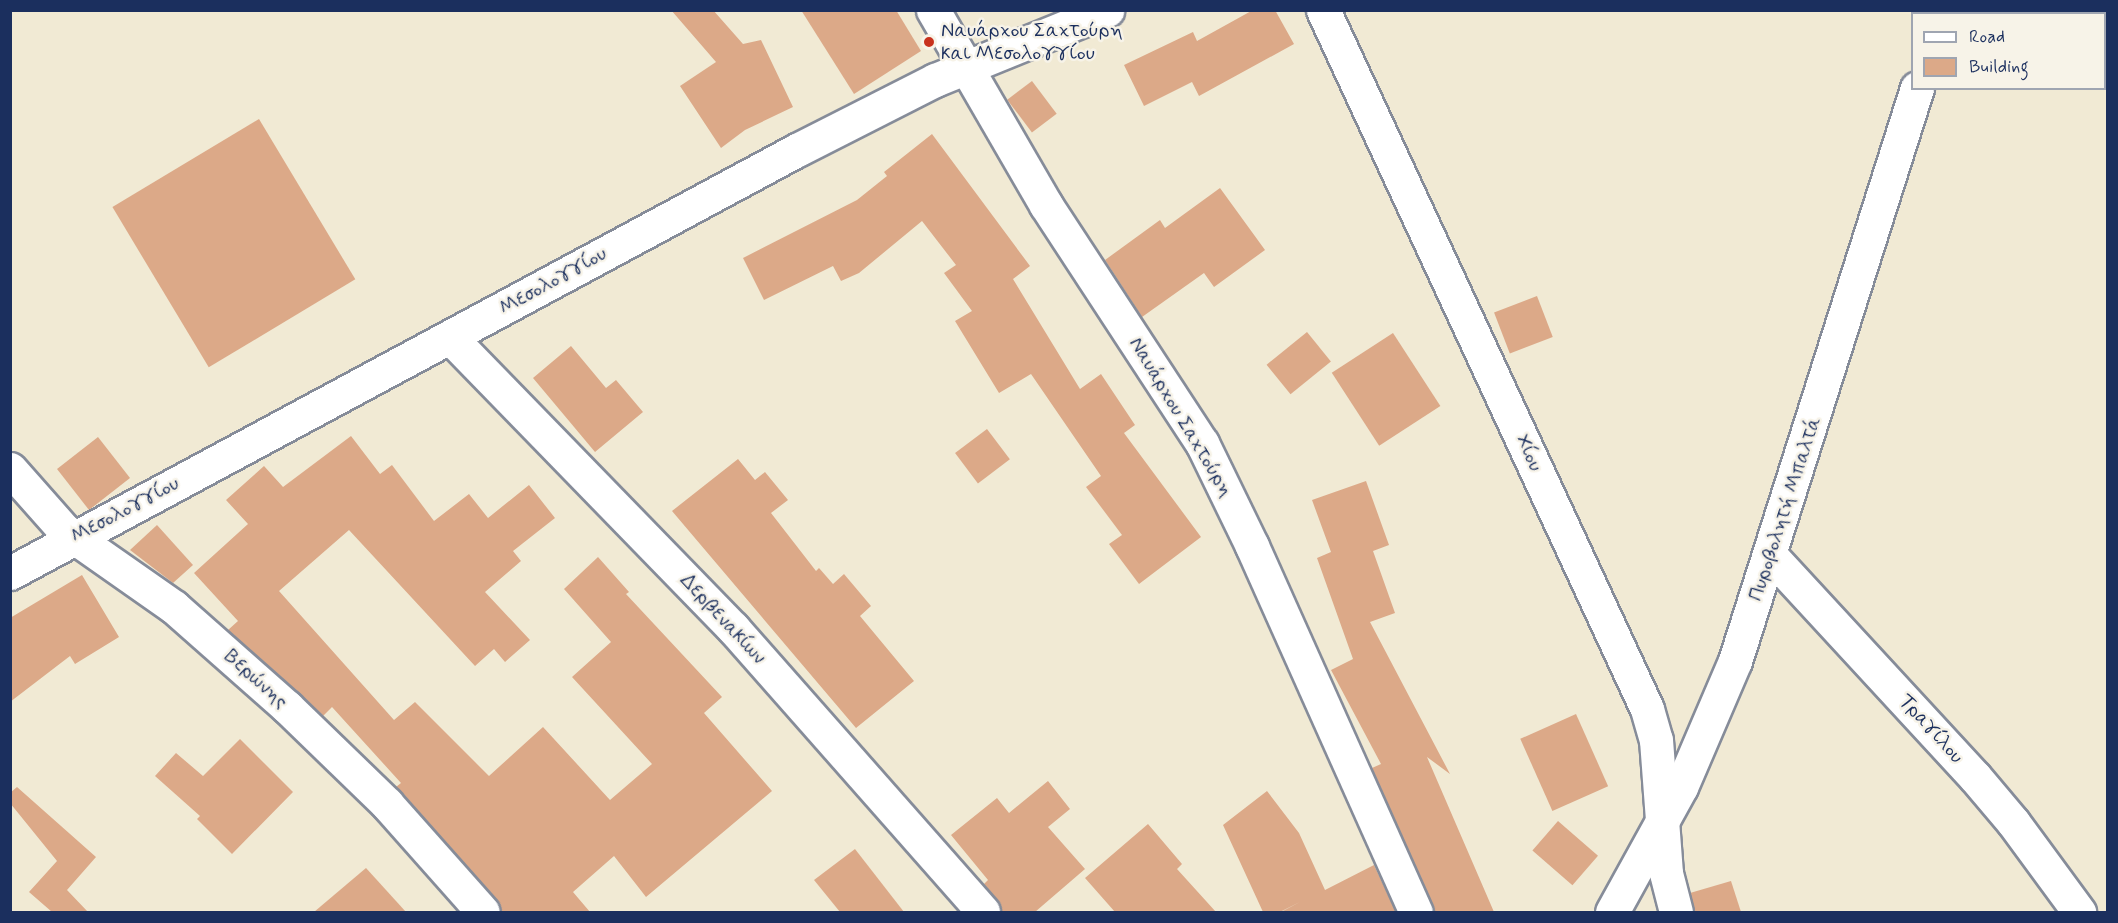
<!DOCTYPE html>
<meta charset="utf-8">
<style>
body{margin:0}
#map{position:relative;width:2118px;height:923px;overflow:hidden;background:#f1ead4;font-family:Mynerve,sans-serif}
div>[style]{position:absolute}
.building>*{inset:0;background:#dca988;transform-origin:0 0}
.roads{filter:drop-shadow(2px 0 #868c99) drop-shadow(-2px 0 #868c99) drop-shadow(0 2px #868c99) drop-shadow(0 -2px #868c99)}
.minor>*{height:33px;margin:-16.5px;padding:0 16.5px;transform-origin:16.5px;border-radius:16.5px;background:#fff}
.tertiary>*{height:33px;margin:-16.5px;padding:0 16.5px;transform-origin:16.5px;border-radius:16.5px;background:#fff}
.dots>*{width:16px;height:16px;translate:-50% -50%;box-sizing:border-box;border:3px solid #f7f3e8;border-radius:50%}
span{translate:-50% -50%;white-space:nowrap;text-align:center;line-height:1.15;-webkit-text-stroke:5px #f7f3e8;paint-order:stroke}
.poi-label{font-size:20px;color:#1b2f5e}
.left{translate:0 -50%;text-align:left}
.street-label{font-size:20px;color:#1b2f5e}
.frame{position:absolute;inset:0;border:12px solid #1b2f5e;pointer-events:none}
.legend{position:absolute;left:1911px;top:12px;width:195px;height:78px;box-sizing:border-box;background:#f7f3e8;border:2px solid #9fa5b1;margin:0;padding:8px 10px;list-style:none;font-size:18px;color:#1b2f5e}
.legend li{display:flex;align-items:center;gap:12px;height:30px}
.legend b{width:30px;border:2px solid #9fa5b1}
</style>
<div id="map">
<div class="building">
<div style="clip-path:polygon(671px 10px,713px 10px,743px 44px,761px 40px,793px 107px,745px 130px,721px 148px,680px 86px,716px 62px)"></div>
<div style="clip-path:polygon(801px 10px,896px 10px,921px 51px,854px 94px)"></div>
<div style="clip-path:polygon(1253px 10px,1275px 10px,1294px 44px,1199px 96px,1192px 82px,1144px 106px,1124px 65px,1193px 32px,1197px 41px)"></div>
<div style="left:1032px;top:81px;width:41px;height:31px;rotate:53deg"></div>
<div style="left:259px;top:119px;width:187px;height:171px;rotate:59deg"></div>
<div style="clip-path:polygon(932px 134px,1030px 266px,1013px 279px,1080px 389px,1101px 374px,1135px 425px,1124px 433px,1201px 537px,1139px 584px,1109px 544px,1122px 535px,1086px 487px,1101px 476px,1031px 374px,999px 393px,955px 321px,972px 311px,944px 273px,956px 265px,922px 221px,859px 273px,841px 281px,833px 266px,764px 300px,743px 258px,857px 200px,887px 176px,884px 172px)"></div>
<div style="clip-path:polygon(1220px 188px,1265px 250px,1214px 287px,1204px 273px,1142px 317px,1105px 260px,1160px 220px,1165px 228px)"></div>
<div style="left:1537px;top:296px;width:44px;height:46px;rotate:69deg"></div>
<div style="left:1307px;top:332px;width:38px;height:52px;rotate:51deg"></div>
<div style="left:1393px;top:333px;width:87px;height:73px;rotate:57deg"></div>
<div style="clip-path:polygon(571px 346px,606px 388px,616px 380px,643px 412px,595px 452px,533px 378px)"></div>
<div style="left:987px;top:429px;width:38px;height:40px;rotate:53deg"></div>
<div style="clip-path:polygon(351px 436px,380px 474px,392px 465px,434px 521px,469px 494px,488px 518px,529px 485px,555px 518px,513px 551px,521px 561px,485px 592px,530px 640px,505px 662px,494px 649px,475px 666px,349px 530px,279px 591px,394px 720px,415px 702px,489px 776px,543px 727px,610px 800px,652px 764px,572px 677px,611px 642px,564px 589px,598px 557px,629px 592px,626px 594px,722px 697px,704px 713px,772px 791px,646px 897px,614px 856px,573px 892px,590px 912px,502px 912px,497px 900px,396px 787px,401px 783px,332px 707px,323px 716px,228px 630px,238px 621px,194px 573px,248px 524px,226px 500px,264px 466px,283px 487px)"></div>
<div style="left:98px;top:437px;width:52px;height:52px;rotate:52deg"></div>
<div style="clip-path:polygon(738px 459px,755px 480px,765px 472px,788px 500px,771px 513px,816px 571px,819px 568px,833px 584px,844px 574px,871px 606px,860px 616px,914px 681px,856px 728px,672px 511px)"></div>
<div style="clip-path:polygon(1366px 481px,1389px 545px,1373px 551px,1395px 613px,1370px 622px,1450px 774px,1427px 757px,1494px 912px,1434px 912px,1372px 768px,1381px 764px,1331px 670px,1353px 659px,1317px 558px,1331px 552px,1312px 500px)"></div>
<div style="clip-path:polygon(157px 525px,193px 565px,173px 583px,130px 550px)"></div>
<div style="clip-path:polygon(82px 575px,119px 637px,75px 664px,70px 656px,10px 702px,10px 618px)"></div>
<div style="left:1576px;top:714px;width:79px;height:61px;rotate:66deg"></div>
<div style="clip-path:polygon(240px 739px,293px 792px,232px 854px,197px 819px,200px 816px,155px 776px,176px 753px,203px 776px)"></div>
<div style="clip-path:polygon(1048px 781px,1070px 809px,1048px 827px,1085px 869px,1035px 912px,1001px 912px,997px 900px,984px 884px,988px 880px,951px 835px,997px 798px,1009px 813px)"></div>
<div style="clip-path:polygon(17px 787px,96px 857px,67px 890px,88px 912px,52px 912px,29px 892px,57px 861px,10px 803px,10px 793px)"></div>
<div style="clip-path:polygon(1267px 791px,1299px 833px,1325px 890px,1374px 865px,1396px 912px,1281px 912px,1300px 902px,1280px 912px,1263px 912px,1223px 825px)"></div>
<div style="left:1558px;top:821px;width:53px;height:39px;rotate:41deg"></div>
<div style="clip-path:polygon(1148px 824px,1182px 864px,1177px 869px,1216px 912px,1115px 912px,1085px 878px)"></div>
<div style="clip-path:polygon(855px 849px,904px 912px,840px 912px,814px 880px)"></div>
<div style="clip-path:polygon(366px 868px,406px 912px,314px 912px)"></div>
<div style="clip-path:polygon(1731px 881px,1741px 912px,1694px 912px,1690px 893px)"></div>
</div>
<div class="roads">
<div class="minor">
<div style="left:933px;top:10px;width:225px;rotate:59.9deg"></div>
<div style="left:1046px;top:205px;width:285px;rotate:56.8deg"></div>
<div style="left:1202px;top:443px;width:114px;rotate:64.1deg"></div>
<div style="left:1252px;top:546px;width:401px;rotate:65.9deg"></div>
<div style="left:1323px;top:10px;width:770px;rotate:65.13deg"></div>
<div style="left:1647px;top:709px;width:32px;rotate:74deg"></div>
<div style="left:1656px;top:740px;width:133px;rotate:85.7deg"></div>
<div style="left:1666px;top:873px;width:40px;rotate:75.6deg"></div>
<div style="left:1941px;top:14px;width:4px;rotate:-76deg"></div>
<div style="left:450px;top:337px;width:406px;rotate:45.8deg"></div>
<div style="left:733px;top:628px;width:378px;rotate:48.6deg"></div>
<div style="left:10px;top:469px;width:81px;rotate:48.5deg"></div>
<div style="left:64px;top:530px;width:134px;rotate:35deg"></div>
<div style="left:174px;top:607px;width:151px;rotate:41.5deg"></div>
<div style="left:287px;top:707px;width:139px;rotate:44.1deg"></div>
<div style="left:387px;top:804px;width:144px;rotate:48.4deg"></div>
<div style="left:1771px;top:556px;width:301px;rotate:47.3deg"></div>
<div style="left:1975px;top:777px;width:59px;rotate:49.8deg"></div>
<div style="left:2013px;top:822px;width:112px;rotate:53.7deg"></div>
<div style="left:10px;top:573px;width:893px;rotate:-28.26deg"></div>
<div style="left:797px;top:150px;width:155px;rotate:-26.9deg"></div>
<div style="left:935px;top:80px;width:186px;rotate:-22.1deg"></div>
<div style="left:1612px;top:912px;width:143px;rotate:-61.1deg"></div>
<div style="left:1681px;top:787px;width:137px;rotate:-66.8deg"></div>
<div style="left:1735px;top:661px;width:601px;rotate:-72.38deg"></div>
</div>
<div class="tertiary">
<div style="left:1966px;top:10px;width:29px;rotate:8deg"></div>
<div style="left:2104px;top:22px;width:4px"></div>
</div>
</div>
<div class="dots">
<div style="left:929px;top:42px;background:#c8321e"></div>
</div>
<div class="poi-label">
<span class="left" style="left:941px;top:42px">Ναυάρχου Σαχτούρη<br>και Μεσολογγίου</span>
</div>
<div class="street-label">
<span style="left:553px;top:281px;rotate:-29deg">Μεσολογγίου</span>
<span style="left:1181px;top:417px;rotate:59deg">Ναυάρχου Σαχτούρη</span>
<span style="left:1529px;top:453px;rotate:66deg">Χίου</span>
<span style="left:1785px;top:509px;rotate:-72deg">Πυροβολητή Μπαλτά</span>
<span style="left:125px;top:510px;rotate:-28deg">Μεσολογγίου</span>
<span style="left:723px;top:619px;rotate:47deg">Δερβενακίων</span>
<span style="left:256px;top:679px;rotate:42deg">Βερώνης</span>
<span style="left:1931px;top:729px;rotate:48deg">Τραγίλου</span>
</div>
<div class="frame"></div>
<ul class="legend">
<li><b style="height:8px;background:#fff"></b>Road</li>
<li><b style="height:16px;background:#dca988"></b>Building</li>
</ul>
</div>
